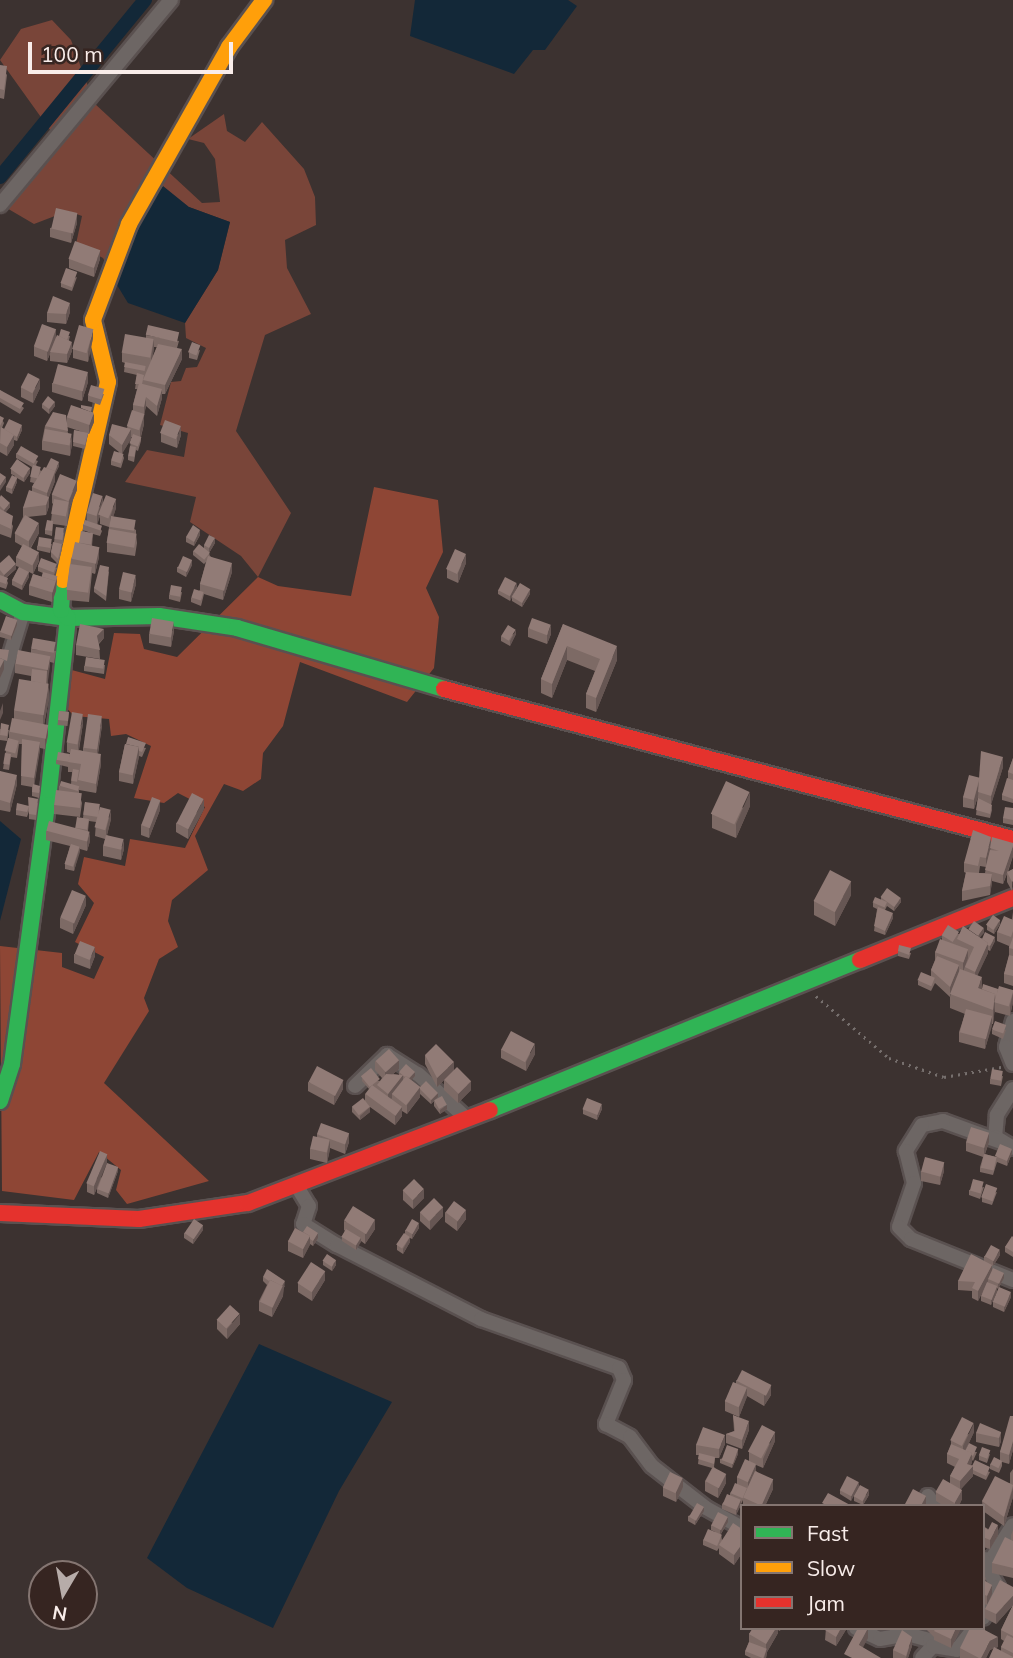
<!DOCTYPE html>
<style>
body{margin:0}
#map{position:relative;width:1013px;height:1658px;overflow:hidden;background:#3c3230;font-family:Mulish,sans-serif}
div>[style]{position:absolute}
.green>*{inset:0;background:#794539}
.forest>*{inset:0;background:#8e4635}
.water>*{inset:0;background:#132838}
.canal>*{height:14px;margin:-7px;padding:0 7px;transform-origin:7px;border-radius:7px;background:#132838}
.path>*{height:2.5px;margin-top:-1.25px;transform-origin:0;background:repeating-linear-gradient(90deg,#766f6d 0 2px,transparent 0 7px)}
.roads{filter:drop-shadow(2px 0 #5a5150) drop-shadow(-2px 0 #5a5150) drop-shadow(0 2px #5a5150) drop-shadow(0 -2px #5a5150)}
.street>*{height:14px;margin:-7px;padding:0 7px;transform-origin:7px;border-radius:7px;background:#6d6664}
.fast>*{height:16px;margin:-8px;padding:0 8px;transform-origin:8px;border-radius:8px;background:#30b455}
.slow>*{height:16px;margin:-8px;padding:0 8px;transform-origin:8px;border-radius:8px;background:#ff9f0a}
.jam>*{height:16px;margin:-8px;padding:0 8px;transform-origin:8px;border-radius:8px;background:#e5322d}
.wall>*{inset:0;background:#7d6a65;transform-origin:0 0}
.shaded-wall>*{inset:0;background:#665653}
.building>*{inset:0;background:#917b76;transform-origin:0 0}
span{translate:-50% -50%;white-space:nowrap;text-align:center;line-height:1.15;-webkit-text-stroke:7px #362521;paint-order:stroke}
.legend{position:absolute;left:740px;top:1504px;width:245px;height:126px;box-sizing:border-box;background:#362521;border:2px solid #847571;margin:0;padding:9px 12px;list-style:none;font-size:21px;color:#f9edea}
.legend li{display:flex;align-items:center;gap:14px;height:35px}
.legend b{width:35px;border:2px solid #847571}
.north{position:absolute;left:28px;top:1560px;width:70px;height:70px;box-sizing:border-box;background:#362521;border:2px solid #847571;border-radius:50%;rotate:190deg;font-size:19px;font-weight:700;line-height:28px;text-align:center;color:#f9edea}
.north::after{content:'';display:block;margin:auto;width:24px;height:32px;background:#b7aca9;clip-path:polygon(50% 0,100% 100%,50% 72%,0 100%)}
.scale{position:absolute;left:28px;top:42px;width:205px;height:32px;box-sizing:border-box;border:4px solid #f9edea;border-top:0;padding-left:9px;font-size:21px;line-height:24px;white-space:nowrap;color:#f9edea;-webkit-text-stroke:5px #362521;paint-order:stroke}
</style>
<div id="map">
<div class="green">
<div style="clip-path:polygon(52px 20px,71px 40px,94px 103px,202px 203px,220px 202px,215px 159px,204px 143px,188px 139px,224px 114px,227px 131px,245px 142px,262px 122px,304px 169px,315px 197px,316px 225px,285px 240px,287px 268px,311px 314px,265px 335px,236px 431px,291px 513px,258px 577px,241px 556px,190px 522px,196px 497px,125px 482px,147px 450px,184px 457px,188px 433px,160px 425px,171px 382px,181px 381px,186px 368px,197px 367px,206px 348px,186px 338px,185px 323px,218px 270px,230px 222px,189px 207px,138px 220px,117px 285px,103px 258px,76px 244px,82px 216px,68px 211px,34px 224px,5px 207px,57px 151px,53px 134px,0 60px,21px 29px)"></div>
</div>
<div class="forest">
<div style="clip-path:polygon(374px 487px,438px 500px,443px 552px,426px 588px,439px 617px,434px 668px,407px 702px,300px 662px,283px 726px,263px 753px,261px 779px,243px 791px,224px 784px,195px 836px,208px 870px,172px 900px,168px 921px,178px 947px,159px 959px,144px 998px,149px 1011px,104px 1083px,209px 1181px,127px 1204px,116px 1190px,121px 1170px,99px 1152px,74px 1200px,2px 1191px,0 946px,62px 953px,62px 967px,94px 979px,104px 957px,75px 942px,94px 903px,78px 884px,84px 857px,125px 866px,130px 839px,185px 848px,205px 807px,178px 793px,164px 803px,134px 798px,151px 746px,126px 734px,111px 736px,109px 719px,74px 716px,62px 703px,68px 669px,105px 679px,114px 633px,140px 634px,144px 649px,177px 657px,258px 577px,278px 586px,351px 596px)"></div>
</div>
<div class="water">
<div style="clip-path:polygon(415px 0,568px 0,577px 6px,545px 50px,533px 50px,514px 74px,410px 36px)"></div>
<div style="clip-path:polygon(163px 186px,189px 207px,230px 222px,218px 270px,185px 323px,128px 303px,117px 285px,138px 220px)"></div>
<div style="clip-path:polygon(0 821px,21px 839px,0 921px)"></div>
<div style="clip-path:polygon(259px 1344px,392px 1402px,339px 1491px,273px 1628px,187px 1588px,147px 1558px)"></div>
</div>
<div class="canal">
<div style="left:0;top:177px;width:229px;rotate:-50.7deg"></div>
</div>
<div class="path">
<div style="left:816px;top:996px;width:96px;rotate:40.3deg"></div>
<div style="left:889px;top:1058px;width:58px;rotate:19.1deg"></div>
<div style="left:944px;top:1077px;width:58px;rotate:-10deg"></div>
</div>
<div class="roads">
<div class="street">
<div style="left:0;top:205px;width:267px;rotate:-50.2deg"></div>
<div style="left:0;top:688px;width:79px;rotate:-73.2deg"></div>
<div style="left:1013px;top:1021px;width:27px;rotate:105deg"></div>
<div style="left:1006px;top:1047px;width:18px;rotate:68deg"></div>
<div style="left:355px;top:1086px;width:45px;rotate:-44.1deg"></div>
<div style="left:387px;top:1055px;width:36px;rotate:32deg"></div>
<div style="left:418px;top:1074px;width:65px;rotate:42.5deg"></div>
<div style="left:1013px;top:1089px;width:31px;rotate:122deg"></div>
<div style="left:997px;top:1115px;width:22px;rotate:95deg"></div>
<div style="left:995px;top:1137px;width:21px;rotate:31deg"></div>
<div style="left:1001px;top:1142px;width:62px;rotate:-160.1deg"></div>
<div style="left:943px;top:1121px;width:21px;rotate:169deg"></div>
<div style="left:922px;top:1125px;width:31px;rotate:122deg"></div>
<div style="left:906px;top:1151px;width:33px;rotate:76deg"></div>
<div style="left:914px;top:1183px;width:46px;rotate:108.8deg"></div>
<div style="left:899px;top:1227px;width:17px;rotate:45deg"></div>
<div style="left:911px;top:1239px;width:110px;rotate:21.9deg"></div>
<div style="left:298px;top:1188px;width:21px;rotate:59deg"></div>
<div style="left:309px;top:1206px;width:19px;rotate:108deg"></div>
<div style="left:303px;top:1224px;width:40px;rotate:32deg"></div>
<div style="left:337px;top:1245px;width:162px;rotate:27.2deg"></div>
<div style="left:481px;top:1319px;width:146px;rotate:19.5deg"></div>
<div style="left:619px;top:1368px;width:13px;rotate:67deg"></div>
<div style="left:624px;top:1380px;width:48px;rotate:112.2deg"></div>
<div style="left:606px;top:1424px;width:27px;rotate:28deg"></div>
<div style="left:630px;top:1437px;width:36px;rotate:53deg"></div>
<div style="left:652px;top:1466px;width:68px;rotate:37.9deg"></div>
<div style="left:706px;top:1508px;width:41px;rotate:29.1deg"></div>
<div style="left:928px;top:1496px;width:12px;rotate:55deg"></div>
<div style="left:983px;top:1559px;width:8px;rotate:7deg"></div>
<div style="left:991px;top:1560px;width:41px;rotate:-57.8deg"></div>
<div style="left:983px;top:1560px;width:31px;rotate:61deg"></div>
<div style="left:998px;top:1587px;width:34px;rotate:116deg"></div>
<div style="left:856px;top:1628px;width:26px;rotate:25deg"></div>
<div style="left:880px;top:1639px;width:27px;rotate:-10deg"></div>
<div style="left:907px;top:1634px;width:24px;rotate:15deg"></div>
<div style="left:930px;top:1640px;width:7px;rotate:63deg"></div>
<div style="left:933px;top:1646px;width:16px;rotate:133deg"></div>
<div style="left:933px;top:1646px;width:24px;rotate:9deg"></div>
<div style="left:957px;top:1650px;width:28px;rotate:-52deg"></div>
</div>
<div class="fast">
<div style="left:0;top:600px;width:26px;rotate:28deg"></div>
<div style="left:23px;top:612px;width:45px;rotate:7.6deg"></div>
<div style="left:68px;top:618px;width:91px;rotate:-1.3deg"></div>
<div style="left:159px;top:616px;width:79px;rotate:8.7deg"></div>
<div style="left:237px;top:628px;width:216px;rotate:16.4deg"></div>
<div style="left:0;top:1101px;width:39px;rotate:-72deg"></div>
<div style="left:12px;top:1064px;width:276px;rotate:-82.3deg"></div>
<div style="left:49px;top:790px;width:173px;rotate:-83.7deg"></div>
<div style="left:68px;top:618px;width:11px;rotate:-131deg"></div>
<div style="left:61px;top:610px;width:30px;rotate:-86deg"></div>
<div style="left:490px;top:1110px;width:399px;rotate:-22.1deg"></div>
</div>
<div class="slow">
<div style="left:63px;top:580px;width:203px;rotate:-77.2deg"></div>
<div style="left:108px;top:382px;width:64px;rotate:-103.6deg"></div>
<div style="left:93px;top:320px;width:103px;rotate:-69.4deg"></div>
<div style="left:129px;top:224px;width:203px;rotate:-60.5deg"></div>
<div style="left:229px;top:47px;width:59px;rotate:-53.3deg"></div>
</div>
<div class="jam">
<div style="left:444px;top:689px;width:588px;rotate:14.77deg"></div>
<div style="left:860px;top:960px;width:165px;rotate:-22.1deg"></div>
<div style="left:0;top:1213px;width:139px;rotate:2.5deg"></div>
<div style="left:139px;top:1219px;width:110px;rotate:-8.4deg"></div>
<div style="left:248px;top:1203px;width:259px;rotate:-21deg"></div>
</div>
</div>
<div class="wall">
<div style="clip-path:polygon(0 65px,7px 75px,4px 99px,0 98px)"></div>
<div style="clip-path:polygon(77px 223px,71px 243px,50px 237px,50px 228px)"></div>
<div style="clip-path:polygon(69px 259px,100px 259px,94px 277px,69px 268px)"></div>
<div style="clip-path:polygon(77px 277px,72px 291px,61px 287px,61px 283px)"></div>
<div style="clip-path:polygon(70px 312px,66px 324px,47px 322px,47px 313px)"></div>
<div style="clip-path:polygon(evenodd,146px 335px,179px 341px,177px 348px,182px 359px,165px 394px,162px 394px,162px 398px,157px 416px,146px 406px,144px 414px,144px 424px,141px 437px,141px 441px,138px 451px,136px 450px,134px 462px,128px 460px,128px 456px,132px 437px,131px 437px,131px 439px,122px 453px,124px 458px,121px 468px,111px 465px,111px 461px,119px 452px,109px 444px,109px 435px,127px 428px,133px 411px,133px 405px,137px 389px,135px 389px,137px 375px,124px 372px,125px 363px,122px 362px,122px 353px,146px 338px,146px 335px,154px 347px,157px 347px,152px 359px,154px 347px)"></div>
<div style="clip-path:polygon(59px 336px,70px 336px,69px 340px,72px 351px,67px 363px,50px 361px,50px 354px,47px 361px,34px 356px,34px 347px)"></div>
<div style="clip-path:polygon(93px 338px,88px 362px,73px 358px,73px 349px)"></div>
<div style="clip-path:polygon(200px 350px,197px 360px,189px 358px,189px 353px)"></div>
<div style="clip-path:polygon(88px 382px,82px 401px,52px 392px,52px 383px)"></div>
<div style="clip-path:polygon(21px 387px,40px 388px,33px 403px,21px 397px)"></div>
<div style="clip-path:polygon(0 390px,24px 408px,20px 414px,0 402px)"></div>
<div style="clip-path:polygon(104px 394px,100px 405px,88px 401px,88px 396px)"></div>
<div style="clip-path:polygon(42px 404px,55px 406px,49px 414px,42px 408px)"></div>
<div style="clip-path:polygon(92px 412px,94px 422px,89px 434px,88px 434px,85px 449px,73px 446px,74px 430px,83px 432px,67px 427px,68px 433px,72px 444px,70px 456px,42px 450px,42px 441px,45px 426px,67px 424px,67px 417px)"></div>
<div style="clip-path:polygon(0 416px,4px 423px,2px 428px,4px 429px,22px 430px,17px 441px,14px 440px,14px 445px,7px 456px,0 452px)"></div>
<div style="clip-path:polygon(161px 433px,181px 435px,177px 448px,161px 442px)"></div>
<div style="clip-path:polygon(16px 453px,38px 461px,36px 465px,41px 471px,46px 468px,59px 466px,55px 474px,55px 481px,49px 497px,49px 506px,46px 515px,27px 517px,39px 533px,31px 548px,39px 561px,33px 574px,42px 577px,43px 573px,38px 571px,38px 566px,57px 568px,54px 575px,57px 581px,56px 591px,52px 602px,29px 595px,29px 585px,33px 574px,29px 572px,29px 577px,22px 590px,12px 585px,12px 580px,19px 567px,16px 566px,16px 557px,22px 546px,15px 542px,15px 533px,23px 517px,23px 508px,32px 491px,32px 487px,34px 483px,30px 482px,32px 467px,16px 458px)"></div>
<div style="clip-path:polygon(11px 469px,30px 473px,24px 482px,17px 478px,17px 482px,12px 494px,6px 491px,6px 487px,15px 476px,11px 474px)"></div>
<div style="clip-path:polygon(77px 490px,69px 509px,67px 526px,53px 524px,52px 536px,45px 534px,45px 530px,51px 521px,53px 504px,52px 503px,52px 494px)"></div>
<div style="clip-path:polygon(0 497px,10px 507px,5px 513px,13px 526px,11px 538px,0 534px)"></div>
<div style="clip-path:polygon(103px 505px,116px 508px,113px 517px,136px 530px,136px 534px,137px 543px,135px 556px,107px 552px,107px 543px,109px 527px,100px 524px,100px 516px,97px 524px,102px 531px,100px 536px,93px 534px,92px 546px,99px 557px,95px 574px,92px 573px,89px 602px,67px 600px,67px 590px,71px 559px,79px 543px,91px 533px,83px 530px,83px 525px,87px 520px,87px 513px)"></div>
<div style="clip-path:polygon(56px 527px,64px 533px,63px 544px,61px 544px,62px 549px,58px 564px,51px 557px,51px 552px,54px 542px)"></div>
<div style="clip-path:polygon(200px 535px,194px 546px,186px 542px,186px 537px)"></div>
<div style="clip-path:polygon(215px 543px,209px 553px,210px 556px,232px 572px,223px 600px,204px 594px,201px 606px,191px 602px,191px 598px,200px 590px,200px 584px,206px 562px,204px 564px,193px 555px,193px 551px,204px 548px,204px 545px)"></div>
<div style="clip-path:polygon(52px 544px,50px 553px,37px 550px,37px 546px)"></div>
<div style="clip-path:polygon(0 563px,16px 569px,6px 578px,8px 583px,6px 589px,0 587px)"></div>
<div style="clip-path:polygon(466px 563px,458px 583px,447px 578px,447px 569px)"></div>
<div style="clip-path:polygon(192px 565px,186px 577px,177px 572px,177px 567px)"></div>
<div style="clip-path:polygon(109px 571px,106px 601px,94px 592px,94px 588px)"></div>
<div style="clip-path:polygon(136px 584px,131px 602px,119px 599px,119px 590px)"></div>
<div style="clip-path:polygon(517px 587px,510px 601px,498px 594px,498px 590px)"></div>
<div style="clip-path:polygon(182px 592px,180px 602px,169px 599px,169px 595px)"></div>
<div style="clip-path:polygon(530px 594px,522px 607px,512px 601px,512px 597px)"></div>
<div style="clip-path:polygon(563px 624px,617px 660px,596px 712px,586px 708px,586px 694px,595px 671px,567px 660px,552px 698px,541px 693px,541px 679px)"></div>
<div style="clip-path:polygon(17px 625px,11px 640px,0 637px,0 631px)"></div>
<div style="clip-path:polygon(528px 628px,551px 634px,547px 644px,528px 637px)"></div>
<div style="clip-path:polygon(174px 631px,171px 647px,149px 643px,149px 634px)"></div>
<div style="clip-path:polygon(516px 634px,510px 646px,501px 641px,501px 636px)"></div>
<div style="clip-path:polygon(104px 638px,99px 644px,100px 659px,76px 655px,76px 645px)"></div>
<div style="clip-path:polygon(31px 649px,56px 651px,54px 663px,50px 662px,47px 676px,49px 698px,44px 725px,48px 735px,45px 749px,40px 748px,34px 785px,40px 790px,39px 798px,32px 796px,32px 787px,21px 785px,22px 744px,19px 744px,17px 758px,11px 757px,9px 770px,3px 769px,8px 738px,9px 738px,9px 732px,14px 718px,14px 711px,31px 681px,31px 676px,15px 673px,15px 664px,31px 653px)"></div>
<div style="clip-path:polygon(105px 665px,104px 674px,84px 671px,84px 666px)"></div>
<div style="left:59px;top:711px;width:10px;height:14px;rotate:6deg"></div>
<div style="clip-path:polygon(83px 723px,79px 750px,83px 751px,83px 748px,102px 725px,98px 754px,101px 764px,96px 793px,79px 790px,79px 793px,82px 803px,80px 817px,54px 814px,54px 805px,59px 790px,59px 786px,71px 784px,72px 772px,68px 772px,68px 767px,56px 764px,56px 760px,70px 754px,70px 753px,67px 752px,67px 743px)"></div>
<div style="clip-path:polygon(0 729px,9px 730px,7px 741px,0 740px)"></div>
<div style="clip-path:polygon(125px 744px,146px 748px,142px 757px,139px 756px,133px 784px,119px 781px,119px 772px)"></div>
<div style="clip-path:polygon(1013px 758px,1013px 803px,1002px 800px,1002px 795px,1008px 778px,1008px 772px)"></div>
<div style="clip-path:polygon(1003px 767px,991px 804px,992px 810px,990px 818px,976px 815px,978px 796px,974px 809px,963px 807px,963px 797px,979px 778px)"></div>
<div style="clip-path:polygon(0 771px,17px 784px,10px 812px,0 810px)"></div>
<div style="clip-path:polygon(85px 802px,111px 819px,107px 835px,124px 849px,121px 860px,103px 856px,103px 846px,105px 839px,95px 836px,96px 822px,89px 821px,88px 831px,90px 841px,87px 851px,80px 849px,74px 871px,65px 869px,65px 864px,70px 846px,46px 840px,46px 831px,75px 828px,83px 818px)"></div>
<div style="clip-path:polygon(38px 803px,36px 820px,29px 819px,29px 811px,27px 817px,16px 815px,16px 810px)"></div>
<div style="clip-path:polygon(750px 806px,736px 838px,712px 828px,712px 814px)"></div>
<div style="clip-path:polygon(1013px 808px,1013px 825px,1003px 823px,1003px 818px)"></div>
<div style="clip-path:polygon(204px 809px,188px 839px,176px 832px,176px 823px)"></div>
<div style="clip-path:polygon(160px 810px,149px 838px,141px 835px,141px 825px)"></div>
<div style="clip-path:polygon(evenodd,1013px 843px,1013px 856px,1008px 872px,1013px 869px,1012px 891px,1007px 882px,1007px 874px,1003px 884px,992px 881px,990px 895px,962px 901px,962px 891px,966px 873px,964px 872px,964px 863px,991px 845px,1013px 843px,980px 866px,986px 867px,985px 873px,979px 873px,980px 866px)"></div>
<div style="clip-path:polygon(851px 895px,835px 926px,814px 915px,814px 901px)"></div>
<div style="clip-path:polygon(881px 897px,901px 902px,894px 911px,887px 906px,885px 910px,893px 918px,885px 935px,874px 931px,877px 909px,873px 907px,873px 903px,881px 900px)"></div>
<div style="clip-path:polygon(86px 905px,73px 934px,60px 928px,60px 918px)"></div>
<div style="clip-path:polygon(1013px 912px,1013px 986px,1004px 983px,1004px 974px,1009px 956px,1009px 946px,997px 941px,997px 932px,1012px 919px)"></div>
<div style="clip-path:polygon(1000px 924px,994px 934px,987px 930px,987px 925px)"></div>
<div style="clip-path:polygon(959px 934px,995px 941px,990px 951px,988px 950px,988px 953px,977px 975px,982px 988px,1013px 990px,1013px 1002px,1010px 1016px,995px 1012px,995px 1004px,993px 1024px,992px 1024px,985px 1049px,959px 1042px,959px 1032px,965px 1014px,950px 1008px,950px 996px,950px 997px,935px 983px,931px 991px,918px 985px,918px 981px,931px 976px,931px 970px,935px 960px,935px 952px,942px 940px,942px 935px)"></div>
<div style="clip-path:polygon(898px 951px,911px 953px,909px 959px,898px 956px)"></div>
<div style="clip-path:polygon(74px 954px,95px 956px,90px 969px,74px 963px)"></div>
<div style="clip-path:polygon(992px 1030px,1006px 1030px,1003px 1039px,992px 1034px)"></div>
<div style="clip-path:polygon(501px 1049px,535px 1054px,526px 1071px,501px 1058px)"></div>
<div style="clip-path:polygon(425px 1055px,454px 1071px,471px 1090px,458px 1103px,444px 1090px,444px 1080px,437px 1087px,425px 1064px)"></div>
<div style="clip-path:polygon(375px 1061px,399px 1069px,393px 1074px,399px 1075px,399px 1072px,415px 1076px,411px 1080px,420px 1087px,438px 1097px,431px 1104px,420px 1094px,420px 1097px,407px 1114px,402px 1111px,402px 1116px,395px 1125px,370px 1107px,370px 1112px,360px 1120px,352px 1112px,352px 1107px,365px 1101px,365px 1094px,369px 1089px,362px 1081px,362px 1077px,380px 1081px,382px 1078px,375px 1070px)"></div>
<div style="clip-path:polygon(1003px 1076px,1001px 1086px,990px 1084px,990px 1079px)"></div>
<div style="clip-path:polygon(308px 1082px,343px 1089px,334px 1105px,308px 1091px)"></div>
<div style="clip-path:polygon(434px 1101px,447px 1109px,440px 1114px,434px 1106px)"></div>
<div style="clip-path:polygon(583px 1109px,602px 1109px,597px 1120px,583px 1114px)"></div>
<div style="clip-path:polygon(317px 1134px,349px 1142px,345px 1154px,330px 1148px,327px 1163px,310px 1159px,310px 1149px,317px 1137px)"></div>
<div style="clip-path:polygon(966px 1142px,989px 1142px,985px 1154px,995px 1157px,1012px 1153px,1007px 1166px,997px 1162px,993px 1175px,980px 1172px,980px 1167px,983px 1157px,966px 1151px)"></div>
<div style="clip-path:polygon(118px 1171px,108px 1198px,97px 1193px,97px 1188px,94px 1195px,87px 1192px,87px 1183px)"></div>
<div style="clip-path:polygon(921px 1171px,944px 1171px,940px 1185px,921px 1181px)"></div>
<div style="clip-path:polygon(984px 1187px,980px 1199px,969px 1195px,969px 1190px)"></div>
<div style="clip-path:polygon(403px 1190px,424px 1198px,413px 1209px,403px 1200px)"></div>
<div style="clip-path:polygon(997px 1192px,992px 1205px,982px 1202px,982px 1197px)"></div>
<div style="clip-path:polygon(420px 1212px,443px 1216px,430px 1230px,420px 1221px)"></div>
<div style="clip-path:polygon(445px 1212px,466px 1219px,457px 1231px,445px 1222px)"></div>
<div style="clip-path:polygon(344px 1221px,375px 1229px,365px 1244px,361px 1241px,356px 1250px,342px 1241px,342px 1237px,345px 1231px,344px 1230px)"></div>
<div style="clip-path:polygon(419px 1228px,412px 1239px,410px 1238px,410px 1242px,403px 1254px,397px 1250px,397px 1245px,405px 1234px,405px 1230px)"></div>
<div style="clip-path:polygon(203px 1230px,193px 1244px,184px 1238px,184px 1233px)"></div>
<div style="clip-path:polygon(303px 1232px,318px 1238px,313px 1246px,310px 1244px,303px 1258px,288px 1251px,288px 1241px)"></div>
<div style="clip-path:polygon(1013px 1237px,1013px 1257px,1005px 1252px,1005px 1247px)"></div>
<div style="clip-path:polygon(1000px 1255px,993px 1266px,992px 1265px,992px 1271px,1004px 1278px,998px 1289px,997px 1288px,997px 1291px,991px 1305px,981px 1301px,981px 1296px,983px 1291px,978px 1301px,972px 1298px,972px 1291px,958px 1290px,958px 1281px,984px 1261px,984px 1256px)"></div>
<div style="clip-path:polygon(323px 1261px,336px 1265px,332px 1271px,323px 1265px)"></div>
<div style="clip-path:polygon(263px 1277px,285px 1286px,283px 1288px,283px 1296px,272px 1317px,259px 1311px,259px 1301px,267px 1285px,263px 1281px)"></div>
<div style="clip-path:polygon(325px 1280px,312px 1301px,298px 1292px,298px 1283px)"></div>
<div style="clip-path:polygon(1011px 1297px,1004px 1312px,993px 1307px,993px 1302px)"></div>
<div style="clip-path:polygon(217px 1320px,240px 1324px,227px 1339px,217px 1329px)"></div>
<div style="clip-path:polygon(736px 1380px,771px 1395px,764px 1406px,747px 1396px,739px 1417px,725px 1411px,725px 1401px,736px 1383px)"></div>
<div style="clip-path:polygon(733px 1415px,749px 1430px,742px 1449px,726px 1443px,726px 1434px,734px 1431px)"></div>
<div style="clip-path:polygon(1013px 1416px,1013px 1450px,1009px 1464px,1002px 1462px,1002px 1466px,999px 1473px,990px 1469px,990px 1464px,1000px 1460px,1000px 1452px)"></div>
<div style="clip-path:polygon(974px 1432px,965px 1451px,977px 1452px,973px 1461px,972px 1460px,971px 1465px,990px 1472px,986px 1480px,973px 1474px,973px 1476px,961px 1489px,962px 1499px,959px 1505px,960px 1506px,944px 1506px,936px 1501px,936px 1492px,950px 1483px,950px 1476px,955px 1467px,947px 1463px,947px 1454px,951px 1445px,951px 1441px)"></div>
<div style="clip-path:polygon(1001px 1432px,1001px 1441px,999px 1447px,976px 1442px,976px 1433px)"></div>
<div style="clip-path:polygon(775px 1441px,763px 1468px,756px 1465px,756px 1471px,773px 1489px,765px 1506px,743px 1506px,743px 1500px,736px 1515px,722px 1509px,722px 1504px,730px 1495px,730px 1493px,737px 1484px,737px 1477px,749px 1461px,749px 1452px)"></div>
<div style="clip-path:polygon(725px 1444px,719px 1458px,715px 1458px,714px 1467px,726px 1483px,718px 1498px,705px 1491px,705px 1481px,712px 1468px,698px 1464px,699px 1455px,696px 1455px,696px 1445px)"></div>
<div style="clip-path:polygon(738px 1454px,732px 1468px,720px 1463px,720px 1459px)"></div>
<div style="clip-path:polygon(990px 1454px,987px 1463px,979px 1460px,979px 1456px)"></div>
<div style="clip-path:polygon(1013px 1469px,1013px 1497px,1004px 1526px,983px 1511px,982px 1501px,1010px 1483px,1010px 1473px)"></div>
<div style="clip-path:polygon(859px 1482px,851px 1501px,840px 1494px,840px 1490px)"></div>
<div style="clip-path:polygon(663px 1487px,683px 1487px,676px 1502px,663px 1496px)"></div>
<div style="clip-path:polygon(869px 1495px,863px 1505px,854px 1501px,854px 1496px)"></div>
<div style="clip-path:polygon(704px 1511px,695px 1525px,688px 1521px,688px 1516px)"></div>
<div style="clip-path:polygon(728px 1522px,721px 1534px,722px 1540px,742px 1529px,742px 1553px,734px 1565px,719px 1554px,719px 1548px,717px 1551px,703px 1545px,703px 1540px,715px 1532px,711px 1530px,711px 1525px)"></div>
<div style="clip-path:polygon(983px 1526px,998px 1535px,990px 1549px,983px 1547px)"></div>
<div style="clip-path:polygon(1013px 1530px,1013px 1578px,992px 1573px,992px 1563px,1011px 1540px,1011px 1535px)"></div>
<div style="clip-path:polygon(983px 1571px,986px 1579px,985px 1581px,992px 1585px,987px 1605px,984px 1604px,983px 1607px)"></div>
<div style="clip-path:polygon(1013px 1605px,1013px 1658px,994px 1648px,990px 1650px,986px 1658px,960px 1658px,960px 1648px,998px 1647px,995px 1648px,1001px 1651px,1001px 1647px,1004px 1641px,1001px 1639px,1001px 1630px)"></div>
<div style="clip-path:polygon(1013px 1605px,996px 1624px,985px 1618px,985px 1609px)"></div>
<div style="clip-path:polygon(753px 1628px,781px 1628px,780px 1631px,778px 1630px,778px 1633px,767px 1652px,766px 1658px,751px 1658px,745px 1655px,745px 1651px,749px 1642px,749px 1634px)"></div>
<div style="clip-path:polygon(826px 1628px,847px 1628px,836px 1646px,825px 1640px)"></div>
<div style="clip-path:polygon(871px 1628px,892px 1628px,892px 1630px,871px 1629px)"></div>
<div style="clip-path:polygon(925px 1628px,961px 1628px,951px 1648px,934px 1640px,934px 1635px,934px 1637px)"></div>
<div style="clip-path:polygon(912px 1646px,908px 1658px,893px 1658px,893px 1650px)"></div>
</div>
<div class="shaded-wall">
<div style="clip-path:polygon(77px 213px,77px 223px,71px 243px,71px 233px)"></div>
<div style="clip-path:polygon(100px 250px,100px 259px,94px 277px,94px 268px)"></div>
<div style="clip-path:polygon(70px 303px,70px 312px,66px 324px,66px 314px)"></div>
<div style="clip-path:polygon(56px 329px,56px 338px,47px 361px,47px 352px)"></div>
<div style="clip-path:polygon(93px 329px,93px 338px,88px 362px,88px 352px)"></div>
<div style="clip-path:polygon(154px 339px,154px 349px,151px 368px,151px 358px)"></div>
<div style="clip-path:polygon(72px 342px,72px 351px,67px 363px,67px 354px)"></div>
<div style="clip-path:polygon(182px 349px,182px 359px,165px 394px,165px 385px)"></div>
<div style="clip-path:polygon(88px 372px,88px 382px,82px 401px,82px 392px)"></div>
<div style="clip-path:polygon(40px 379px,40px 388px,33px 403px,33px 393px)"></div>
<div style="clip-path:polygon(162px 389px,162px 398px,157px 416px,157px 406px)"></div>
<div style="clip-path:polygon(146px 397px,146px 406px,144px 417px,144px 407px)"></div>
<div style="clip-path:polygon(55px 402px,55px 406px,49px 414px,49px 409px)"></div>
<div style="clip-path:polygon(94px 413px,94px 422px,89px 434px,89px 425px)"></div>
<div style="clip-path:polygon(144px 414px,144px 424px,140px 439px,140px 430px)"></div>
<div style="clip-path:polygon(22px 425px,22px 430px,17px 441px,17px 437px)"></div>
<div style="clip-path:polygon(181px 426px,181px 435px,177px 448px,177px 438px)"></div>
<div style="clip-path:polygon(131px 429px,131px 439px,122px 454px,122px 445px)"></div>
<div style="clip-path:polygon(72px 434px,72px 444px,70px 456px,70px 446px)"></div>
<div style="clip-path:polygon(14px 435px,14px 445px,7px 456px,7px 447px)"></div>
<div style="clip-path:polygon(59px 462px,59px 466px,55px 474px,55px 481px,47px 502px,47px 493px)"></div>
<div style="clip-path:polygon(30px 468px,30px 473px,24px 482px,24px 478px)"></div>
<div style="clip-path:polygon(6px 477px,6px 482px,0 491px,0 486px)"></div>
<div style="clip-path:polygon(17px 478px,17px 482px,12px 494px,12px 489px)"></div>
<div style="clip-path:polygon(77px 481px,77px 490px,69px 509px,67px 526px,69px 501px)"></div>
<div style="clip-path:polygon(103px 496px,103px 505px,97px 526px,97px 516px)"></div>
<div style="clip-path:polygon(49px 497px,49px 506px,46px 515px,46px 505px)"></div>
<div style="clip-path:polygon(116px 499px,116px 508px,110px 527px,110px 518px)"></div>
<div style="clip-path:polygon(10px 503px,10px 507px,4px 514px,4px 510px)"></div>
<div style="clip-path:polygon(39px 523px,39px 533px,29px 550px,29px 541px)"></div>
<div style="clip-path:polygon(200px 530px,200px 535px,194px 546px,194px 542px)"></div>
<div style="clip-path:polygon(215px 538px,215px 543px,209px 553px,209px 548px)"></div>
<div style="clip-path:polygon(99px 547px,99px 557px,95px 574px,95px 564px)"></div>
<div style="clip-path:polygon(39px 552px,39px 561px,33px 574px,33px 565px)"></div>
<div style="clip-path:polygon(466px 554px,466px 563px,458px 583px,458px 573px)"></div>
<div style="clip-path:polygon(192px 560px,192px 565px,186px 577px,186px 572px)"></div>
<div style="clip-path:polygon(232px 563px,232px 572px,223px 600px,223px 591px)"></div>
<div style="clip-path:polygon(16px 564px,16px 569px,4px 579px,4px 575px)"></div>
<div style="clip-path:polygon(29px 572px,29px 577px,22px 590px,22px 586px)"></div>
<div style="clip-path:polygon(136px 575px,136px 584px,131px 602px,131px 593px)"></div>
<div style="clip-path:polygon(57px 576px,56px 591px,52px 602px,52px 593px)"></div>
<div style="clip-path:polygon(517px 583px,517px 587px,510px 601px,510px 596px)"></div>
<div style="clip-path:polygon(530px 589px,530px 594px,522px 607px,522px 603px)"></div>
<div style="clip-path:polygon(17px 620px,17px 625px,11px 640px,11px 636px)"></div>
<div style="clip-path:polygon(174px 622px,174px 631px,171px 647px,171px 638px)"></div>
<div style="clip-path:polygon(551px 625px,551px 634px,547px 644px,547px 635px)"></div>
<div style="clip-path:polygon(104px 629px,104px 638px,97px 645px,97px 636px)"></div>
<div style="clip-path:polygon(516px 630px,516px 634px,510px 646px,510px 641px)"></div>
<div style="clip-path:polygon(567px 646px,567px 660px,552px 698px,552px 684px)"></div>
<div style="clip-path:polygon(617px 646px,617px 660px,596px 712px,596px 698px)"></div>
<div style="clip-path:polygon(50px 656px,50px 666px,46px 695px,47px 670px)"></div>
<div style="clip-path:polygon(4px 660px,4px 669px,0 678px,0 668px)"></div>
<div style="clip-path:polygon(49px 684px,49px 698px,43px 730px,43px 716px)"></div>
<div style="clip-path:polygon(3px 703px,3px 713px,0 720px,0 711px)"></div>
<div style="clip-path:polygon(83px 714px,83px 723px,78px 754px,78px 745px)"></div>
<div style="clip-path:polygon(102px 716px,102px 725px,97px 759px,97px 750px)"></div>
<div style="clip-path:polygon(48px 725px,48px 735px,45px 749px,45px 740px)"></div>
<div style="clip-path:polygon(40px 742px,40px 751px,34px 787px,34px 778px)"></div>
<div style="clip-path:polygon(139px 747px,139px 757px,133px 784px,133px 775px)"></div>
<div style="clip-path:polygon(101px 754px,101px 764px,96px 793px,96px 784px)"></div>
<div style="clip-path:polygon(1003px 757px,1003px 767px,991px 805px,991px 796px)"></div>
<div style="clip-path:polygon(17px 775px,17px 784px,10px 812px,10px 803px)"></div>
<div style="clip-path:polygon(980px 778px,978px 796px,974px 809px,974px 800px)"></div>
<div style="clip-path:polygon(750px 792px,750px 806px,736px 838px,736px 824px)"></div>
<div style="clip-path:polygon(204px 799px,204px 809px,188px 839px,188px 829px)"></div>
<div style="clip-path:polygon(160px 800px,160px 810px,149px 838px,149px 828px)"></div>
<div style="clip-path:polygon(111px 810px,111px 819px,106px 839px,106px 830px)"></div>
<div style="clip-path:polygon(90px 832px,90px 841px,87px 851px,87px 842px)"></div>
<div style="clip-path:polygon(991px 837px,991px 847px,986px 867px,986px 858px)"></div>
<div style="clip-path:polygon(124px 839px,124px 849px,121px 860px,121px 851px)"></div>
<div style="clip-path:polygon(1013px 846px,1013px 856px,1003px 884px,1003px 875px)"></div>
<div style="clip-path:polygon(80px 847px,80px 852px,74px 871px,74px 866px)"></div>
<div style="clip-path:polygon(992px 874px,992px 883px,990px 895px,990px 886px)"></div>
<div style="clip-path:polygon(851px 881px,851px 895px,835px 926px,835px 912px)"></div>
<div style="clip-path:polygon(86px 896px,86px 905px,73px 934px,73px 924px)"></div>
<div style="clip-path:polygon(901px 898px,901px 902px,894px 911px,894px 906px)"></div>
<div style="clip-path:polygon(893px 913px,893px 918px,885px 935px,885px 931px)"></div>
<div style="clip-path:polygon(1000px 920px,1000px 924px,994px 934px,994px 930px)"></div>
<div style="clip-path:polygon(984px 928px,984px 933px,977px 941px,977px 937px)"></div>
<div style="clip-path:polygon(995px 937px,995px 941px,990px 951px,990px 946px)"></div>
<div style="clip-path:polygon(988px 943px,988px 953px,975px 981px,975px 972px)"></div>
<div style="clip-path:polygon(95px 947px,95px 956px,90px 969px,90px 960px)"></div>
<div style="clip-path:polygon(968px 949px,968px 958px,963px 972px,963px 963px)"></div>
<div style="clip-path:polygon(959px 965px,959px 974px,950px 997px,950px 987px)"></div>
<div style="clip-path:polygon(982px 977px,982px 991px,978px 988px)"></div>
<div style="clip-path:polygon(1013px 993px,1013px 1002px,1010px 1016px,1010px 1006px)"></div>
<div style="clip-path:polygon(995px 994px,995px 1008px,993px 1024px,993px 1010px)"></div>
<div style="clip-path:polygon(992px 1016px,992px 1026px,985px 1049px,985px 1039px)"></div>
<div style="clip-path:polygon(535px 1044px,535px 1054px,526px 1071px,526px 1062px)"></div>
<div style="clip-path:polygon(399px 1060px,399px 1069px,385px 1081px,385px 1072px)"></div>
<div style="clip-path:polygon(454px 1062px,454px 1071px,437px 1087px,437px 1078px)"></div>
<div style="clip-path:polygon(415px 1072px,415px 1076px,408px 1084px,408px 1080px)"></div>
<div style="clip-path:polygon(403px 1075px,403px 1084px,392px 1094px,392px 1098px,388px 1103px,388px 1094px)"></div>
<div style="clip-path:polygon(343px 1080px,343px 1089px,334px 1105px,334px 1096px)"></div>
<div style="clip-path:polygon(471px 1081px,471px 1090px,458px 1103px,458px 1094px)"></div>
<div style="clip-path:polygon(420px 1087px,420px 1097px,407px 1114px,407px 1105px)"></div>
<div style="clip-path:polygon(438px 1093px,438px 1097px,431px 1104px,431px 1100px)"></div>
<div style="clip-path:polygon(602px 1104px,602px 1109px,597px 1120px,597px 1115px)"></div>
<div style="clip-path:polygon(447px 1105px,447px 1109px,440px 1114px,440px 1110px)"></div>
<div style="clip-path:polygon(370px 1107px,370px 1112px,360px 1120px,360px 1116px)"></div>
<div style="clip-path:polygon(402px 1107px,402px 1116px,395px 1125px,395px 1116px)"></div>
<div style="clip-path:polygon(349px 1133px,349px 1142px,345px 1154px,345px 1144px)"></div>
<div style="clip-path:polygon(989px 1133px,989px 1142px,984px 1157px,984px 1148px)"></div>
<div style="clip-path:polygon(330px 1140px,330px 1150px,327px 1163px,327px 1154px)"></div>
<div style="clip-path:polygon(1012px 1149px,1012px 1153px,1007px 1166px,1007px 1161px)"></div>
<div style="clip-path:polygon(107px 1154px,107px 1163px,94px 1195px,94px 1186px)"></div>
<div style="clip-path:polygon(944px 1162px,944px 1171px,940px 1185px,940px 1176px)"></div>
<div style="clip-path:polygon(118px 1167px,118px 1171px,108px 1198px,108px 1193px)"></div>
<div style="clip-path:polygon(424px 1189px,424px 1198px,413px 1209px,413px 1200px)"></div>
<div style="clip-path:polygon(443px 1207px,443px 1216px,430px 1230px,430px 1221px)"></div>
<div style="clip-path:polygon(466px 1210px,466px 1219px,457px 1231px,457px 1222px)"></div>
<div style="clip-path:polygon(375px 1220px,375px 1229px,365px 1244px,365px 1234px)"></div>
<div style="clip-path:polygon(419px 1223px,419px 1228px,412px 1239px,412px 1234px)"></div>
<div style="clip-path:polygon(203px 1225px,203px 1230px,193px 1244px,193px 1239px)"></div>
<div style="clip-path:polygon(318px 1233px,318px 1238px,313px 1246px,313px 1241px)"></div>
<div style="clip-path:polygon(310px 1236px,310px 1245px,303px 1258px,303px 1249px)"></div>
<div style="clip-path:polygon(410px 1237px,410px 1242px,403px 1254px,403px 1249px)"></div>
<div style="clip-path:polygon(361px 1238px,361px 1242px,356px 1250px,356px 1245px)"></div>
<div style="clip-path:polygon(1000px 1250px,1000px 1255px,993px 1266px,993px 1261px)"></div>
<div style="clip-path:polygon(336px 1260px,336px 1265px,332px 1271px,332px 1267px)"></div>
<div style="clip-path:polygon(992px 1265px,992px 1274px,988px 1279px,988px 1281px,978px 1301px,978px 1291px)"></div>
<div style="clip-path:polygon(325px 1271px,325px 1280px,312px 1301px,312px 1292px)"></div>
<div style="clip-path:polygon(1004px 1273px,1004px 1278px,998px 1289px,998px 1284px)"></div>
<div style="clip-path:polygon(285px 1281px,283px 1296px,272px 1317px,272px 1308px,280px 1288px)"></div>
<div style="clip-path:polygon(997px 1286px,997px 1291px,991px 1305px,991px 1300px)"></div>
<div style="clip-path:polygon(1011px 1292px,1011px 1297px,1004px 1312px,1004px 1307px)"></div>
<div style="clip-path:polygon(240px 1314px,240px 1324px,227px 1339px,227px 1329px)"></div>
<div style="clip-path:polygon(771px 1385px,771px 1395px,764px 1406px,764px 1396px)"></div>
<div style="clip-path:polygon(747px 1388px,747px 1397px,739px 1417px,739px 1407px)"></div>
<div style="clip-path:polygon(749px 1421px,749px 1430px,742px 1449px,742px 1440px)"></div>
<div style="clip-path:polygon(974px 1423px,974px 1432px,963px 1456px,963px 1446px)"></div>
<div style="clip-path:polygon(775px 1432px,775px 1441px,763px 1468px,763px 1459px)"></div>
<div style="clip-path:polygon(1001px 1432px,1001px 1441px,999px 1447px,999px 1438px)"></div>
<div style="clip-path:polygon(725px 1435px,725px 1444px,719px 1458px,719px 1449px)"></div>
<div style="clip-path:polygon(1013px 1441px,1013px 1450px,1009px 1464px,1009px 1455px)"></div>
<div style="clip-path:polygon(738px 1449px,738px 1454px,732px 1468px,732px 1464px)"></div>
<div style="clip-path:polygon(972px 1453px,972px 1463px,967px 1473px,967px 1464px)"></div>
<div style="clip-path:polygon(756px 1464px,756px 1473px,748px 1491px,748px 1482px)"></div>
<div style="clip-path:polygon(973px 1466px,973px 1476px,960px 1490px,960px 1481px)"></div>
<div style="clip-path:polygon(726px 1474px,726px 1483px,718px 1498px,718px 1488px)"></div>
<div style="clip-path:polygon(683px 1478px,683px 1487px,676px 1502px,676px 1492px)"></div>
<div style="clip-path:polygon(773px 1479px,773px 1489px,765px 1506px,761px 1506px)"></div>
<div style="clip-path:polygon(859px 1482px,859px 1487px,851px 1501px,851px 1496px)"></div>
<div style="clip-path:polygon(1013px 1488px,1013px 1497px,1004px 1526px,1004px 1517px)"></div>
<div style="clip-path:polygon(869px 1490px,869px 1495px,863px 1505px,863px 1501px)"></div>
<div style="clip-path:polygon(962px 1490px,962px 1499px,959px 1506px,955px 1506px,955px 1502px)"></div>
<div style="clip-path:polygon(926px 1496px,926px 1506px,921px 1506px)"></div>
<div style="clip-path:polygon(741px 1500px,741px 1505px,736px 1515px,736px 1510px)"></div>
<div style="clip-path:polygon(704px 1507px,704px 1511px,695px 1525px,695px 1520px)"></div>
<div style="clip-path:polygon(728px 1517px,728px 1522px,720px 1535px,720px 1530px)"></div>
<div style="clip-path:polygon(998px 1525px,998px 1535px,990px 1549px,990px 1540px)"></div>
<div style="clip-path:polygon(742px 1544px,742px 1553px,734px 1565px,734px 1555px)"></div>
<div style="clip-path:polygon(992px 1585px,992px 1594px,987px 1605px,987px 1596px)"></div>
<div style="clip-path:polygon(1013px 1596px,1013px 1605px,996px 1624px,996px 1614px)"></div>
<div style="clip-path:polygon(776px 1628px,778px 1628px,778px 1633px,767px 1652px,766px 1658px,764px 1658px,766px 1651px,766px 1644px)"></div>
<div style="clip-path:polygon(841px 1628px,847px 1628px,836px 1646px,836px 1637px)"></div>
<div style="clip-path:polygon(868px 1628px,868px 1638px,859px 1655px,859px 1645px)"></div>
<div style="clip-path:polygon(956px 1628px,961px 1628px,951px 1648px,951px 1639px)"></div>
<div style="clip-path:polygon(912px 1637px,912px 1646px,908px 1658px,906px 1658px)"></div>
<div style="clip-path:polygon(998px 1637px,998px 1647px,990px 1650px,986px 1658px,981px 1658px,990px 1641px)"></div>
</div>
<div class="building">
<div style="clip-path:polygon(0 65px,7px 66px,4px 90px,0 89px)"></div>
<div style="left:56px;top:208px;width:22px;height:21px;rotate:13deg"></div>
<div style="left:75px;top:241px;width:27px;height:19px;rotate:20deg"></div>
<div style="left:66px;top:268px;width:12px;height:16px;rotate:20deg"></div>
<div style="clip-path:polygon(53px 296px,70px 303px,66px 314px,47px 313px)"></div>
<div style="left:42px;top:324px;width:15px;height:24px;rotate:20deg"></div>
<div style="left:79px;top:325px;width:15px;height:25px;rotate:16deg"></div>
<div style="left:148px;top:325px;width:32px;height:10px;rotate:13deg"></div>
<div style="clip-path:polygon(61px 329px,70px 332px,67px 340px,59px 336px)"></div>
<div style="left:125px;top:334px;width:29px;height:19px;rotate:10deg"></div>
<div style="clip-path:polygon(57px 335px,72px 342px,67px 354px,50px 352px)"></div>
<div style="left:192px;top:342px;width:9px;height:11px;rotate:21deg"></div>
<div style="clip-path:polygon(158px 344px,182px 349px,165px 385px,143px 380px)"></div>
<div style="left:125px;top:362px;width:21px;height:5px;rotate:11deg"></div>
<div style="left:58px;top:364px;width:31px;height:20px;rotate:15deg"></div>
<div style="left:28px;top:373px;width:13px;height:16px;rotate:27deg"></div>
<div style="clip-path:polygon(137px 373px,144px 375px,142px 384px,135px 384px)"></div>
<div style="clip-path:polygon(139px 383px,162px 389px,157px 406px,146px 397px,144px 407px,133px 405px)"></div>
<div style="left:91px;top:385px;width:14px;height:11px;rotate:17deg"></div>
<div style="clip-path:polygon(0 390px,24px 403px,20px 409px,0 398px)"></div>
<div style="clip-path:polygon(48px 396px,55px 402px,49px 409px,42px 404px)"></div>
<div style="left:71px;top:405px;width:24px;height:13px;rotate:19deg"></div>
<div style="clip-path:polygon(81px 405px,92px 407px,91px 412px,81px 408px)"></div>
<div style="left:132px;top:410px;width:13px;height:17px;rotate:18deg"></div>
<div style="clip-path:polygon(53px 412px,66px 415px,68px 431px,45px 426px)"></div>
<div style="clip-path:polygon(0 416px,4px 418px,0 426px)"></div>
<div style="clip-path:polygon(9px 419px,22px 425px,17px 437px,4px 429px)"></div>
<div style="left:165px;top:420px;width:17px;height:14px;rotate:21deg"></div>
<div style="clip-path:polygon(112px 424px,131px 429px,122px 445px,109px 435px)"></div>
<div style="clip-path:polygon(1px 427px,14px 435px,7px 447px,0 443px)"></div>
<div style="left:45px;top:429px;width:27px;height:12px;rotate:10deg"></div>
<div style="clip-path:polygon(74px 430px,88px 433px,85px 445px,73px 442px)"></div>
<div style="left:133px;top:434px;width:9px;height:10px;rotate:21deg"></div>
<div style="left:21px;top:446px;width:20px;height:9px;rotate:30deg"></div>
<div style="left:130px;top:446px;width:6px;height:10px;rotate:9deg"></div>
<div style="left:114px;top:451px;width:10px;height:10px;rotate:17deg"></div>
<div style="clip-path:polygon(51px 458px,59px 462px,55px 471px,46px 468px)"></div>
<div style="left:17px;top:459px;width:16px;height:12px;rotate:35deg"></div>
<div style="left:33px;top:465px;width:8px;height:12px;rotate:14deg"></div>
<div style="clip-path:polygon(44px 467px,55px 471px,47px 493px,32px 487px)"></div>
<div style="clip-path:polygon(0 473px,6px 477px,0 486px)"></div>
<div style="left:60px;top:474px;width:18px;height:22px;rotate:22deg"></div>
<div style="clip-path:polygon(12px 475px,17px 478px,12px 489px,6px 487px)"></div>
<div style="clip-path:polygon(29px 490px,49px 497px,46px 505px,23px 508px)"></div>
<div style="left:93px;top:493px;width:10px;height:21px;rotate:17deg"></div>
<div style="clip-path:polygon(1px 495px,10px 503px,4px 510px,0 506px,0 497px)"></div>
<div style="left:106px;top:495px;width:11px;height:21px;rotate:22deg"></div>
<div style="left:54px;top:499px;width:15px;height:15px;rotate:11deg"></div>
<div style="clip-path:polygon(0 509px,13px 516px,11px 529px,0 524px)"></div>
<div style="left:25px;top:515px;width:16px;height:21px;rotate:30deg"></div>
<div style="left:111px;top:516px;width:25px;height:11px;rotate:9deg"></div>
<div style="clip-path:polygon(47px 520px,53px 521px,52px 531px,45px 530px)"></div>
<div style="left:85px;top:520px;width:18px;height:5px;rotate:19deg"></div>
<div style="clip-path:polygon(193px 525px,200px 530px,194px 542px,186px 537px)"></div>
<div style="left:56px;top:527px;width:8px;height:12px;rotate:7deg"></div>
<div style="left:109px;top:529px;width:28px;height:14px;rotate:10deg"></div>
<div style="left:81px;top:531px;width:12px;height:12px;rotate:9deg"></div>
<div style="clip-path:polygon(209px 535px,215px 538px,209px 548px,204px 545px)"></div>
<div style="left:39px;top:537px;width:13px;height:9px;rotate:9deg"></div>
<div style="clip-path:polygon(53px 542px,62px 544px,58px 559px,51px 552px)"></div>
<div style="left:75px;top:542px;width:25px;height:17px;rotate:12deg"></div>
<div style="left:23px;top:544px;width:18px;height:15px;rotate:27deg"></div>
<div style="left:199px;top:544px;width:14px;height:9px;rotate:39deg"></div>
<div style="left:455px;top:549px;width:12px;height:22px;rotate:24deg"></div>
<div style="clip-path:polygon(9px 555px,16px 564px,4px 575px,0 570px,0 563px)"></div>
<div style="left:183px;top:556px;width:10px;height:13px;rotate:24deg"></div>
<div style="left:208px;top:556px;width:25px;height:29px;rotate:16deg"></div>
<div style="left:41px;top:558px;width:17px;height:9px;rotate:21deg"></div>
<div style="left:70px;top:564px;width:22px;height:26px;rotate:8deg"></div>
<div style="clip-path:polygon(100px 565px,109px 567px,106px 596px,94px 588px)"></div>
<div style="left:19px;top:567px;width:11px;height:15px;rotate:27deg"></div>
<div style="left:43px;top:572px;width:15px;height:5px;rotate:16deg"></div>
<div style="left:123px;top:572px;width:13px;height:18px;rotate:13deg"></div>
<div style="left:33px;top:574px;width:24px;height:12px;rotate:17deg"></div>
<div style="clip-path:polygon(0 575px,8px 578px,6px 584px,0 582px)"></div>
<div style="left:505px;top:577px;width:13px;height:15px;rotate:27deg"></div>
<div style="left:520px;top:583px;width:12px;height:16px;rotate:31deg"></div>
<div style="left:171px;top:585px;width:11px;height:10px;rotate:10deg"></div>
<div style="left:194px;top:589px;width:10px;height:9px;rotate:17deg"></div>
<div style="left:6px;top:616px;width:12px;height:17px;rotate:20deg"></div>
<div style="left:152px;top:618px;width:22px;height:16px;rotate:10deg"></div>
<div style="left:532px;top:618px;width:20px;height:11px;rotate:20deg"></div>
<div style="clip-path:polygon(80px 624px,104px 629px,97px 636px,100px 650px,76px 645px)"></div>
<div style="clip-path:polygon(563px 624px,617px 646px,596px 698px,586px 694px,600px 659px,567px 646px,552px 684px,541px 679px)"></div>
<div style="left:508px;top:625px;width:9px;height:13px;rotate:32deg"></div>
<div style="left:33px;top:638px;width:23px;height:11px;rotate:10deg"></div>
<div style="clip-path:polygon(0 649px,9px 650px,7px 661px,0 658px)"></div>
<div style="left:18px;top:650px;width:33px;height:14px;rotate:11deg"></div>
<div style="left:86px;top:657px;width:19px;height:9px;rotate:9deg"></div>
<div style="clip-path:polygon(0 658px,4px 660px,0 668px)"></div>
<div style="clip-path:polygon(32px 669px,47px 671px,46px 684px,31px 681px)"></div>
<div style="left:19px;top:679px;width:30px;height:32px;rotate:9deg"></div>
<div style="left:59px;top:711px;width:10px;height:9px;rotate:6deg"></div>
<div style="left:72px;top:712px;width:11px;height:31px;rotate:10deg"></div>
<div style="left:88px;top:714px;width:14px;height:34px;rotate:8deg"></div>
<div style="left:12px;top:718px;width:37px;height:14px;rotate:11deg"></div>
<div style="clip-path:polygon(1px 723px,9px 725px,7px 736px,0 735px)"></div>
<div style="clip-path:polygon(128px 737px,146px 743px,142px 752px,139px 751px,139px 747px,126px 744px)"></div>
<div style="left:8px;top:738px;width:11px;height:13px;rotate:15deg"></div>
<div style="clip-path:polygon(22px 739px,40px 742px,34px 778px,21px 776px)"></div>
<div style="left:125px;top:744px;width:14px;height:29px;rotate:12deg"></div>
<div style="clip-path:polygon(71px 749px,101px 754px,96px 784px,78px 780px,81px 764px,68px 762px)"></div>
<div style="clip-path:polygon(981px 751px,1003px 757px,991px 796px,978px 792px)"></div>
<div style="left:58px;top:752px;width:12px;height:8px;rotate:9deg"></div>
<div style="left:5px;top:753px;width:6px;height:11px;rotate:9deg"></div>
<div style="clip-path:polygon(1013px 758px,1013px 774px,1008px 772px)"></div>
<div style="left:73px;top:769px;width:6px;height:12px;rotate:9deg"></div>
<div style="clip-path:polygon(0 771px,17px 775px,10px 803px,0 800px)"></div>
<div style="left:969px;top:775px;width:11px;height:23px;rotate:15deg"></div>
<div style="clip-path:polygon(1007px 778px,1013px 780px,1013px 799px,1002px 795px)"></div>
<div style="left:61px;top:781px;width:19px;height:5px;rotate:16deg"></div>
<div style="left:726px;top:781px;width:26px;height:36px;rotate:25deg"></div>
<div style="clip-path:polygon(33px 784px,40px 786px,39px 793px,32px 792px)"></div>
<div style="left:56px;top:790px;width:26px;height:15px;rotate:7deg"></div>
<div style="left:192px;top:793px;width:13px;height:34px;rotate:27deg"></div>
<div style="clip-path:polygon(28px 797px,38px 799px,36px 815px,29px 814px)"></div>
<div style="left:152px;top:797px;width:9px;height:30px;rotate:21deg"></div>
<div style="clip-path:polygon(978px 798px,992px 805px,990px 814px,976px 810px)"></div>
<div style="left:85px;top:802px;width:15px;height:13px;rotate:8deg"></div>
<div style="clip-path:polygon(17px 803px,29px 806px,27px 812px,16px 810px)"></div>
<div style="left:100px;top:807px;width:11px;height:21px;rotate:15deg"></div>
<div style="clip-path:polygon(1005px 807px,1013px 808px,1013px 820px,1003px 818px)"></div>
<div style="left:77px;top:817px;width:12px;height:11px;rotate:9deg"></div>
<div style="left:49px;top:821px;width:42px;height:10px;rotate:15deg"></div>
<div style="clip-path:polygon(973px 830px,991px 837px,986px 858px,980px 857px,978px 866px,964px 863px)"></div>
<div style="left:106px;top:835px;width:18px;height:11px;rotate:13deg"></div>
<div style="clip-path:polygon(992px 837px,1013px 843px,1013px 846px,1003px 875px,985px 870px,990px 850px,999px 851px,990px 848px)"></div>
<div style="left:71px;top:844px;width:9px;height:21px;rotate:18deg"></div>
<div style="clip-path:polygon(1013px 869px,1013px 881px,1012px 882px,1007px 872px)"></div>
<div style="left:830px;top:870px;width:24px;height:35px;rotate:28deg"></div>
<div style="clip-path:polygon(966px 872px,992px 874px,990px 886px,962px 891px)"></div>
<div style="left:887px;top:888px;width:17px;height:11px;rotate:36deg"></div>
<div style="left:72px;top:890px;width:15px;height:30px;rotate:23deg"></div>
<div style="left:875px;top:897px;width:13px;height:6px;rotate:23deg"></div>
<div style="clip-path:polygon(878px 907px,893px 913px,885px 931px,874px 926px)"></div>
<div style="left:993px;top:915px;width:9px;height:12px;rotate:36deg"></div>
<div style="clip-path:polygon(1004px 916px,1013px 920px,1013px 931px,1011px 937px,997px 932px)"></div>
<div style="left:974px;top:921px;width:12px;height:10px;rotate:35deg"></div>
<div style="left:948px;top:925px;width:13px;height:12px;rotate:32deg"></div>
<div style="clip-path:polygon(963px 926px,988px 943px,975px 972px,965px 967px,974px 947px,957px 939px)"></div>
<div style="clip-path:polygon(985px 932px,995px 937px,990px 946px,987px 945px,988px 943px,982px 939px)"></div>
<div style="clip-path:polygon(1013px 937px,1013px 949px,1009px 948px)"></div>
<div style="left:940px;top:939px;width:30px;height:14px;rotate:20deg"></div>
<div style="left:80px;top:941px;width:16px;height:14px;rotate:22deg"></div>
<div style="clip-path:polygon(899px 945px,911px 948px,909px 955px,898px 951px)"></div>
<div style="clip-path:polygon(1009px 955px,1013px 956px,1013px 976px,1004px 974px)"></div>
<div style="clip-path:polygon(937px 956px,959px 965px,950px 987px,931px 970px)"></div>
<div style="clip-path:polygon(960px 969px,982px 977px,978px 988px,995px 994px,993px 1010px,950px 994px)"></div>
<div style="left:921px;top:972px;width:15px;height:9px;rotate:23deg"></div>
<div style="clip-path:polygon(983px 984px,998px 989px,996px 999px,995px 994px,982px 989px)"></div>
<div style="left:999px;top:986px;width:15px;height:17px;rotate:16deg"></div>
<div style="left:966px;top:1009px;width:27px;height:24px;rotate:15deg"></div>
<div style="left:995px;top:1021px;width:12px;height:9px;rotate:20deg"></div>
<div style="left:511px;top:1031px;width:27px;height:21px;rotate:28deg"></div>
<div style="clip-path:polygon(436px 1044px,454px 1062px,437px 1078px,425px 1055px)"></div>
<div style="left:389px;top:1049px;width:15px;height:18px;rotate:48deg"></div>
<div style="clip-path:polygon(406px 1064px,415px 1072px,409px 1078px,406px 1076px,405px 1077px,399px 1072px)"></div>
<div style="left:317px;top:1066px;width:30px;height:18px;rotate:28deg"></div>
<div style="left:457px;top:1067px;width:20px;height:18px;rotate:45deg"></div>
<div style="left:371px;top:1068px;width:14px;height:13px;rotate:51deg"></div>
<div style="left:992px;top:1069px;width:11px;height:10px;rotate:10deg"></div>
<div style="clip-path:polygon(386px 1074px,403px 1075px,388px 1094px,377px 1085px)"></div>
<div style="left:406px;top:1076px;width:18px;height:23px;rotate:38deg"></div>
<div style="clip-path:polygon(426px 1081px,438px 1093px,431px 1100px,420px 1089px,420px 1087px,419px 1088px)"></div>
<div style="left:372px;top:1085px;width:37px;height:11px;rotate:36deg"></div>
<div style="left:442px;top:1096px;width:10px;height:9px;rotate:61deg"></div>
<div style="left:363px;top:1098px;width:11px;height:14px;rotate:52deg"></div>
<div style="left:587px;top:1098px;width:16px;height:12px;rotate:22deg"></div>
<div style="left:321px;top:1123px;width:30px;height:12px;rotate:20deg"></div>
<div style="left:971px;top:1127px;width:19px;height:16px;rotate:18deg"></div>
<div style="left:313px;top:1136px;width:17px;height:13px;rotate:13deg"></div>
<div style="left:1000px;top:1144px;width:13px;height:13px;rotate:23deg"></div>
<div style="left:100px;top:1151px;width:8px;height:35px;rotate:23deg"></div>
<div style="left:984px;top:1154px;width:13px;height:14px;rotate:13deg"></div>
<div style="left:925px;top:1157px;width:20px;height:15px;rotate:15deg"></div>
<div style="left:107px;top:1163px;width:12px;height:28px;rotate:20deg"></div>
<div style="left:414px;top:1179px;width:14px;height:16px;rotate:45deg"></div>
<div style="left:973px;top:1179px;width:11px;height:12px;rotate:15deg"></div>
<div style="left:986px;top:1184px;width:12px;height:14px;rotate:20deg"></div>
<div style="left:434px;top:1198px;width:13px;height:20px;rotate:45deg"></div>
<div style="left:454px;top:1201px;width:15px;height:14px;rotate:37deg"></div>
<div style="left:353px;top:1206px;width:26px;height:17px;rotate:32deg"></div>
<div style="left:194px;top:1219px;width:11px;height:17px;rotate:34deg"></div>
<div style="left:412px;top:1219px;width:8px;height:13px;rotate:30deg"></div>
<div style="clip-path:polygon(307px 1226px,318px 1233px,313px 1241px,310px 1239px,310px 1236px,303px 1232px)"></div>
<div style="left:295px;top:1228px;width:17px;height:15px;rotate:28deg"></div>
<div style="left:346px;top:1229px;width:17px;height:9px;rotate:31deg"></div>
<div style="left:404px;top:1233px;width:7px;height:14px;rotate:34deg"></div>
<div style="clip-path:polygon(1012px 1236px,1013px 1237px,1013px 1252px,1005px 1247px)"></div>
<div style="left:991px;top:1245px;width:10px;height:13px;rotate:29deg"></div>
<div style="left:327px;top:1254px;width:11px;height:8px;rotate:34deg"></div>
<div style="clip-path:polygon(971px 1254px,992px 1265px,978px 1291px,972px 1288px,975px 1282px,958px 1281px)"></div>
<div style="left:311px;top:1262px;width:17px;height:25px;rotate:33deg"></div>
<div style="left:993px;top:1268px;width:12px;height:12px;rotate:24deg"></div>
<div style="clip-path:polygon(267px 1269px,285px 1281px,282px 1286px,270px 1280px,269px 1281px,263px 1277px)"></div>
<div style="left:270px;top:1280px;width:14px;height:24px;rotate:25deg"></div>
<div style="left:987px;top:1282px;width:11px;height:15px;rotate:22deg"></div>
<div style="left:999px;top:1287px;width:13px;height:16px;rotate:23deg"></div>
<div style="left:230px;top:1305px;width:13px;height:20px;rotate:42deg"></div>
<div style="left:742px;top:1370px;width:33px;height:12px;rotate:27deg"></div>
<div style="left:733px;top:1382px;width:15px;height:21px;rotate:23deg"></div>
<div style="clip-path:polygon(733px 1415px,749px 1421px,742px 1440px,726px 1434px,735px 1431px)"></div>
<div style="clip-path:polygon(1010px 1416px,1013px 1416px,1013px 1441px,1009px 1455px,1000px 1452px)"></div>
<div style="left:962px;top:1417px;width:13px;height:26px;rotate:27deg"></div>
<div style="clip-path:polygon(980px 1423px,1001px 1432px,999px 1438px,976px 1433px)"></div>
<div style="left:762px;top:1425px;width:15px;height:30px;rotate:28deg"></div>
<div style="clip-path:polygon(703px 1427px,725px 1435px,719px 1449px,696px 1445px)"></div>
<div style="clip-path:polygon(969px 1443px,977px 1447px,973px 1456px,971px 1455px,972px 1453px,965px 1451px)"></div>
<div style="clip-path:polygon(951px 1444px,972px 1453px,967px 1464px,973px 1466px,960px 1481px,950px 1476px,959px 1459px,947px 1454px)"></div>
<div style="left:727px;top:1445px;width:12px;height:16px;rotate:20deg"></div>
<div style="left:982px;top:1447px;width:9px;height:9px;rotate:21deg"></div>
<div style="clip-path:polygon(699px 1453px,715px 1457px,714px 1464px,698px 1459px)"></div>
<div style="left:994px;top:1457px;width:9px;height:8px;rotate:27deg"></div>
<div style="left:745px;top:1459px;width:12px;height:20px;rotate:24deg"></div>
<div style="clip-path:polygon(975px 1460px,990px 1467px,986px 1476px,973px 1470px,973px 1466px,972px 1466px)"></div>
<div style="left:713px;top:1467px;width:15px;height:16px;rotate:28deg"></div>
<div style="left:755px;top:1471px;width:20px;height:29px;rotate:24deg"></div>
<div style="left:670px;top:1472px;width:14px;height:17px;rotate:25deg"></div>
<div style="left:847px;top:1476px;width:13px;height:16px;rotate:27deg"></div>
<div style="clip-path:polygon(995px 1476px,1013px 1485px,1004px 1517px,982px 1501px)"></div>
<div style="left:943px;top:1479px;width:22px;height:15px;rotate:30deg"></div>
<div style="left:735px;top:1483px;width:13px;height:11px;rotate:23deg"></div>
<div style="left:860px;top:1485px;width:10px;height:13px;rotate:29deg"></div>
<div style="clip-path:polygon(913px 1489px,926px 1496px,921px 1506px,905px 1504px)"></div>
<div style="clip-path:polygon(828px 1493px,852px 1506px,828px 1506px,822px 1503px)"></div>
<div style="left:727px;top:1494px;width:15px;height:11px;rotate:23deg"></div>
<div style="left:697px;top:1503px;width:8px;height:16px;rotate:30deg"></div>
<div style="left:718px;top:1512px;width:11px;height:15px;rotate:27deg"></div>
<div style="clip-path:polygon(992px 1522px,998px 1525px,990px 1540px,983px 1537px,983px 1526px,988px 1530px)"></div>
<div style="clip-path:polygon(733px 1523px,742px 1529px,742px 1544px,734px 1555px,719px 1545px)"></div>
<div style="left:708px;top:1529px;width:15px;height:12px;rotate:23deg"></div>
<div style="clip-path:polygon(1005px 1537px,1013px 1541px,1013px 1568px,992px 1563px)"></div>
<div style="clip-path:polygon(983px 1580px,992px 1585px,987px 1596px,983px 1594px)"></div>
<div style="clip-path:polygon(1000px 1580px,1013px 1587px,1013px 1596px,996px 1614px,985px 1609px)"></div>
<div style="clip-path:polygon(1013px 1605px,1013px 1636px,1001px 1630px)"></div>
<div style="clip-path:polygon(753px 1628px,776px 1628px,766px 1644px,749px 1634px)"></div>
<div style="clip-path:polygon(826px 1628px,841px 1628px,836px 1637px,825px 1630px)"></div>
<div style="clip-path:polygon(858px 1628px,868px 1628px,859px 1645px,881px 1658px,852px 1658px,844px 1654px)"></div>
<div style="clip-path:polygon(936px 1628px,956px 1628px,951px 1639px,934px 1631px)"></div>
<div style="clip-path:polygon(970px 1628px,981px 1628px,998px 1637px,990px 1641px,981px 1658px,979px 1658px,960px 1648px)"></div>
<div style="clip-path:polygon(902px 1630px,912px 1637px,906px 1656px,893px 1650px)"></div>
<div style="clip-path:polygon(1007px 1635px,1013px 1638px,1013px 1653px,1001px 1647px)"></div>
<div style="left:749px;top:1642px;width:19px;height:10px;rotate:21deg"></div>
<div style="clip-path:polygon(994px 1647px,1013px 1657px,1013px 1658px,989px 1658px)"></div>
</div>
<ul class="legend">
<li><b style="height:9px;background:#30b455"></b>Fast</li>
<li><b style="height:9px;background:#ff9f0a"></b>Slow</li>
<li><b style="height:9px;background:#e5322d"></b>Jam</li>
</ul>
<div class="north">N</div>
<div class="scale">100 m</div>
</div>
